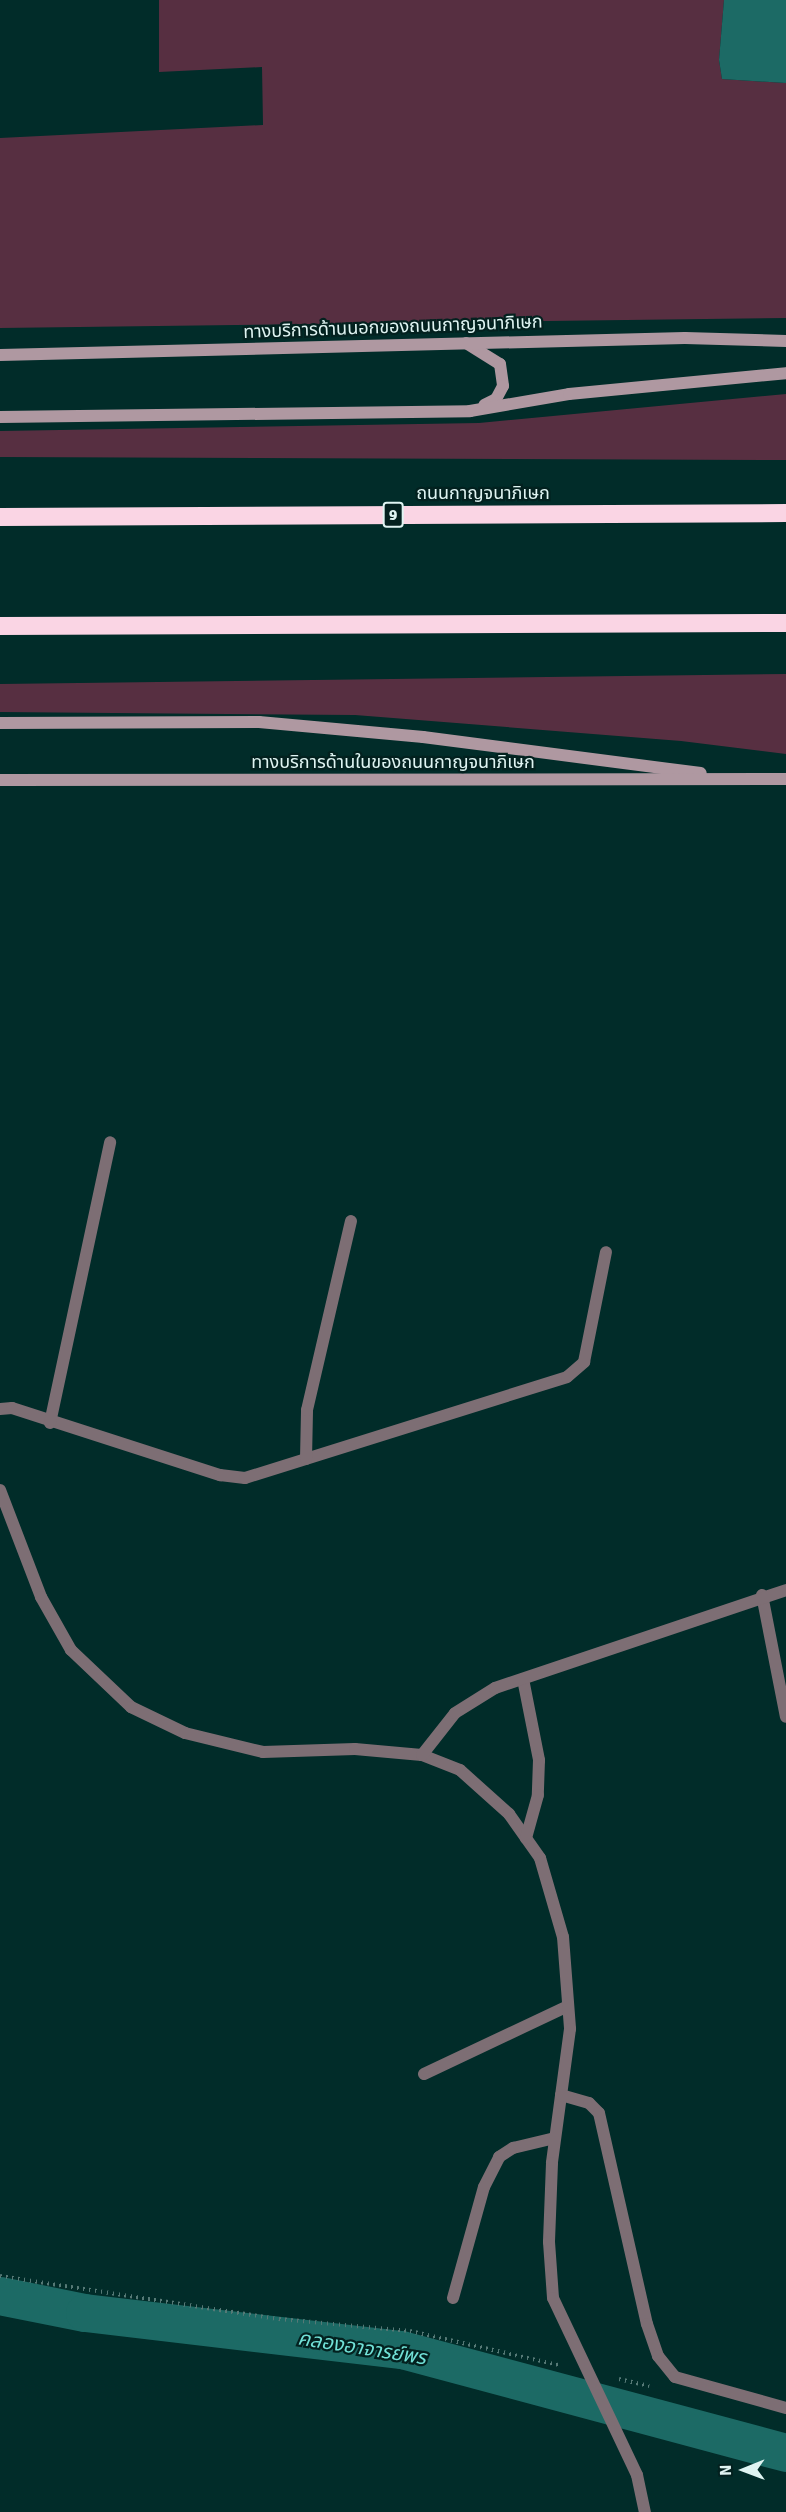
<!DOCTYPE html>
<meta charset="utf-8">
<style>
body{margin:0}
#map{position:relative;width:786px;height:2512px;overflow:hidden;background:#012c29;font-family:Signika,"Noto Sans Thai",sans-serif}
div>[style]{position:absolute}
.green>*{inset:0;background:#572f41}
.water>*{inset:0;background:#1c6a65}
.canal>*{height:38px;margin:-19px;padding:0 19px;transform-origin:19px;border-radius:19px;background:#1c6a65}
.path>*{height:4px;margin-top:-2px;transform-origin:0;background:repeating-linear-gradient(90deg,#567976 0 1.5px,transparent 0 6px)}
.service>*{height:12px;margin:-6px;padding:0 6px;transform-origin:6px;border-radius:6px;background:#7d6e74}
.minor>*{height:12px;margin:-6px;padding:0 6px;transform-origin:6px;border-radius:6px;background:#7d6e74}
.secondary>*{height:12px;margin:-6px;padding:0 6px;transform-origin:6px;border-radius:6px;background:#af98a1}
.motorway>*{height:18px;margin:-9px;padding:0 9px;transform-origin:9px;border-radius:9px;background:#fad5e4}
.minor-bridge>*{height:12px;margin:-6px;padding:0 6px;transform-origin:6px;border-radius:6px;background:#7d6e74}
span{translate:-50% -50%;white-space:nowrap;text-align:center;line-height:1.15;-webkit-text-stroke:4.5px #03211f;paint-order:stroke}
.shield-label span{padding:2px 4px;background:#03211f;border:2px solid;border-radius:4px;-webkit-text-stroke-width:0}
.shield-label{font-size:16px;color:#dff4f2;font-weight:700}
.street-label{font-size:18px;color:#dff4f2}
.water-label{font-size:20px;color:#71e1d7;font-style:italic}
.north{position:absolute;left:714px;top:2440px;width:60px;height:60px;-webkit-text-stroke:4px #03211f;paint-order:stroke;rotate:269deg;font-size:16px;font-weight:700;line-height:24px;text-align:center;color:#dff4f2}
.north::after{content:'';display:block;margin:auto;width:21px;height:27px;background:#dff4f2;clip-path:polygon(50% 0,100% 100%,50% 72%,0 100%)}
</style>
<div id="map">
<div class="green">
<div style="clip-path:polygon(159px 0,724px 0,719px 60px,722px 79px,786px 83px,786px 318px,0 328px,0 138px,263px 125px,262px 67px,159px 72px)"></div>
<div style="clip-path:polygon(786px 394px,786px 460px,0 457px,0 431px,479px 423px)"></div>
<div style="clip-path:polygon(786px 674px,786px 754px,681px 741px,355px 715px,0 712px,0 684px)"></div>
</div>
<div class="water">
<div style="clip-path:polygon(724px 0,786px 0,786px 83px,722px 79px,719px 60px)"></div>
</div>
<div class="canal">
<div style="left:0;top:2296px;width:87px;rotate:11.3deg"></div>
<div style="left:85px;top:2313px;width:319px;rotate:6.7deg"></div>
<div style="left:402px;top:2350px;width:398px;rotate:15deg"></div>
</div>
<div class="path">
<div style="left:0;top:2276px;width:282px;rotate:8.8deg"></div>
<div style="left:279px;top:2319px;width:132px;rotate:5.2deg"></div>
<div style="left:410px;top:2331px;width:153px;rotate:12.9deg"></div>
<div style="left:619px;top:2379px;width:31px;rotate:13deg"></div>
</div>
<div class="service">
<div style="left:424px;top:2074px;width:159px;rotate:-25.3deg"></div>
<div style="left:453px;top:2298px;width:115px;rotate:-74.4deg"></div>
<div style="left:484px;top:2187px;width:34px;rotate:-63deg"></div>
<div style="left:499px;top:2157px;width:17px;rotate:-33deg"></div>
<div style="left:513px;top:2148px;width:43px;rotate:-13.4deg"></div>
</div>
<div class="minor">
<div style="left:0;top:1409px;width:12px;rotate:-5deg"></div>
<div style="left:12px;top:1408px;width:219px;rotate:17.9deg"></div>
<div style="left:220px;top:1475px;width:25px;rotate:7deg"></div>
<div style="left:245px;top:1478px;width:337px;rotate:-17.4deg"></div>
<div style="left:567px;top:1377px;width:23px;rotate:-41deg"></div>
<div style="left:584px;top:1362px;width:112px;rotate:-78.7deg"></div>
<div style="left:50px;top:1423px;width:287px;rotate:-77.9deg"></div>
<div style="left:306px;top:1459px;width:49px;rotate:-88.8deg"></div>
<div style="left:307px;top:1410px;width:194px;rotate:-76.9deg"></div>
<div style="left:0;top:1490px;width:115px;rotate:69deg"></div>
<div style="left:41px;top:1597px;width:61px;rotate:60.5deg"></div>
<div style="left:71px;top:1650px;width:83px;rotate:43.5deg"></div>
<div style="left:131px;top:1707px;width:60px;rotate:25.7deg"></div>
<div style="left:185px;top:1733px;width:80px;rotate:13.7deg"></div>
<div style="left:263px;top:1752px;width:92px;rotate:-1.9deg"></div>
<div style="left:355px;top:1749px;width:67px;rotate:5.1deg"></div>
<div style="left:422px;top:1755px;width:41px;rotate:21.5deg"></div>
<div style="left:460px;top:1770px;width:66px;rotate:41.9deg"></div>
<div style="left:509px;top:1814px;width:54px;rotate:54.8deg"></div>
<div style="left:540px;top:1858px;width:82px;rotate:73.8deg"></div>
<div style="left:563px;top:1937px;width:92px;rotate:85.6deg"></div>
<div style="left:570px;top:2029px;width:135px;rotate:97.7deg"></div>
<div style="left:552px;top:2163px;width:79px;rotate:92.2deg"></div>
<div style="left:549px;top:2242px;width:56px;rotate:85.9deg"></div>
<div style="left:762px;top:1595px;width:124px;rotate:78.9deg"></div>
<div style="left:523px;top:1679px;width:83px;rotate:78.8deg"></div>
<div style="left:539px;top:1760px;width:35px;rotate:92deg"></div>
<div style="left:538px;top:1795px;width:45px;rotate:105.6deg"></div>
<div style="left:422px;top:1755px;width:53px;rotate:-51.8deg"></div>
<div style="left:455px;top:1713px;width:47px;rotate:-32deg"></div>
<div style="left:495px;top:1688px;width:307px;rotate:-18.6deg"></div>
<div style="left:561px;top:2095px;width:29px;rotate:16deg"></div>
<div style="left:589px;top:2103px;width:14px;rotate:45deg"></div>
<div style="left:599px;top:2113px;width:216px;rotate:77.2deg"></div>
<div style="left:647px;top:2324px;width:34px;rotate:71deg"></div>
<div style="left:658px;top:2356px;width:27px;rotate:51deg"></div>
<div style="left:675px;top:2377px;width:115px;rotate:15.6deg"></div>
<div style="left:637px;top:2475px;width:38px;rotate:78deg"></div>
</div>
<div class="secondary">
<div style="left:466px;top:343px;width:40px;rotate:32deg"></div>
<div style="left:500px;top:364px;width:22px;rotate:82deg"></div>
<div style="left:503px;top:386px;width:15px;rotate:118deg"></div>
<div style="left:496px;top:399px;width:13px;rotate:153deg"></div>
<div style="left:0;top:355px;width:685px;rotate:-1.42deg"></div>
<div style="left:685px;top:338px;width:101px;rotate:1.7deg"></div>
<div style="left:0;top:417px;width:470px;rotate:-0.7deg"></div>
<div style="left:470px;top:411px;width:100px;rotate:-9.7deg"></div>
<div style="left:569px;top:394px;width:218px;rotate:-5.5deg"></div>
<div style="left:0;top:723px;width:259px;rotate:-0.2deg"></div>
<div style="left:259px;top:722px;width:165px;rotate:5.2deg"></div>
<div style="left:423px;top:737px;width:280px;rotate:7.4deg"></div>
<div style="left:0;top:780px;width:786px;rotate:-0.07deg"></div>
</div>
<div class="motorway">
<div style="left:0;top:517px;width:786px;rotate:-0.29deg"></div>
<div style="left:0;top:626px;width:786px;rotate:-0.22deg"></div>
</div>
<div class="minor-bridge">
<div style="left:553px;top:2298px;width:196px;rotate:64.6deg"></div>
</div>
<div class="shield-label">
<span style="left:393px;top:515px">9</span>
</div>
<div class="street-label">
<span style="left:393px;top:327px;rotate:-2deg">ทางบริการด้านนอกของถนนกาญจนาภิเษก</span>
<span style="left:483px;top:493px">ถนนกาญจนาภิเษก</span>
<span style="left:393px;top:762px">ทางบริการด้านในของถนนกาญจนาภิเษก</span>
</div>
<div class="water-label">
<span style="left:362px;top:2348px;rotate:9deg">คลองอาจารย์พร</span>
</div>
<div class="north">N</div>
</div>
